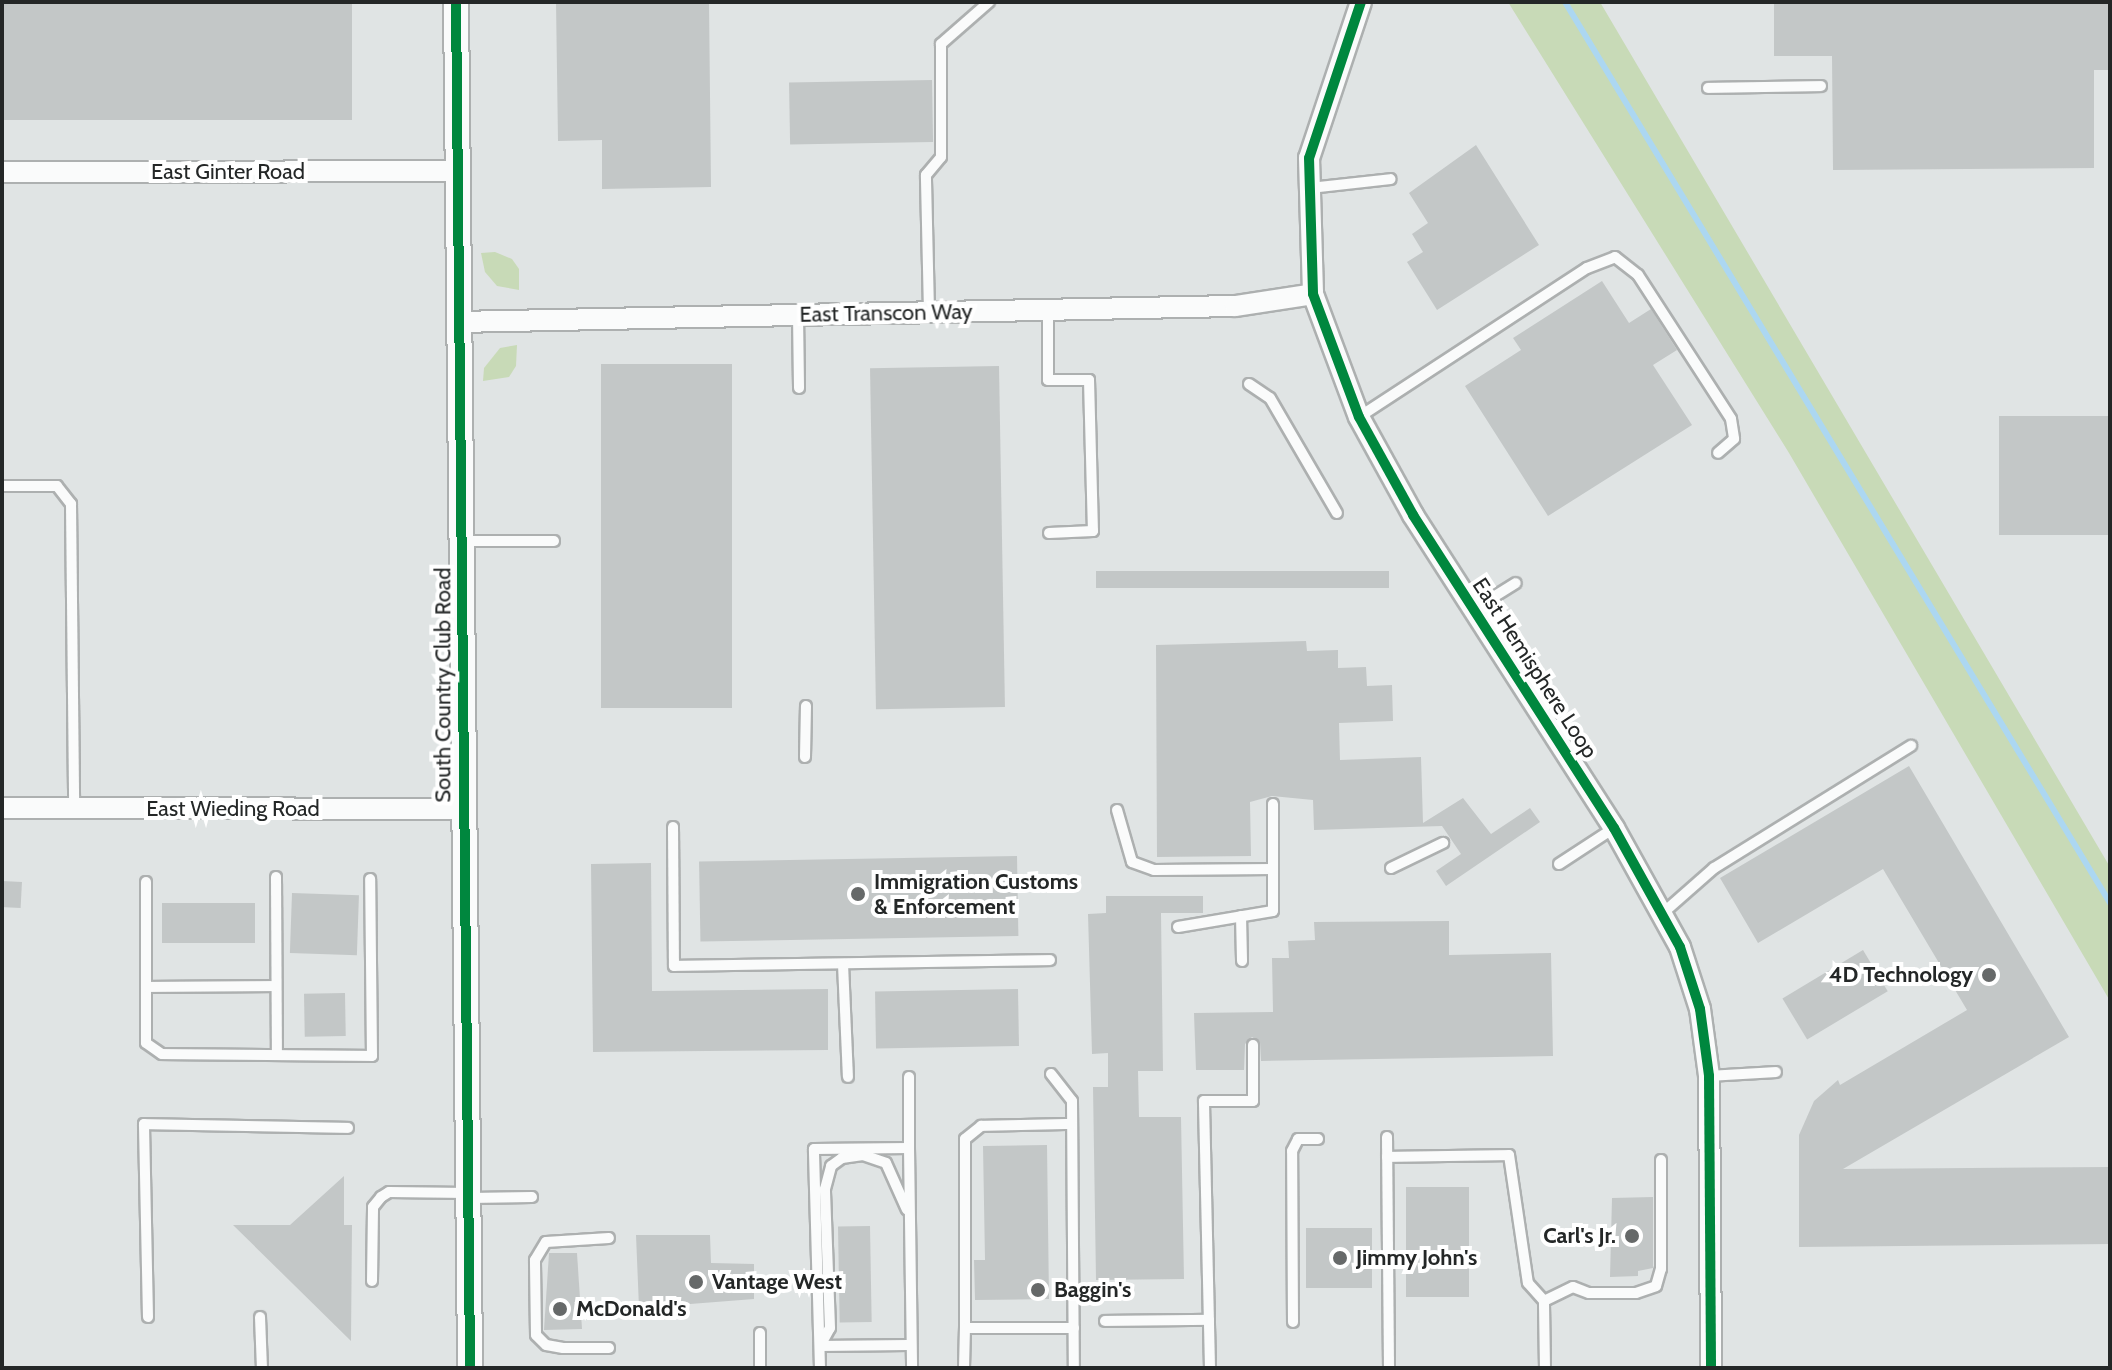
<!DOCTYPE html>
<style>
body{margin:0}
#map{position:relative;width:2112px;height:1370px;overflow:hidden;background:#e0e4e4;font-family:Cabin,sans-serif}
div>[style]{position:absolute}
.green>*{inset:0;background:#c8dab7}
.stream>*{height:6px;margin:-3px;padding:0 3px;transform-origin:3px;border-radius:3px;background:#acd7f1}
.building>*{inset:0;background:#c3c7c7;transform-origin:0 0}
.roads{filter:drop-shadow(2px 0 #adb0b0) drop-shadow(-2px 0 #adb0b0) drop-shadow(0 2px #adb0b0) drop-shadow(0 -2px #adb0b0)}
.service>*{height:10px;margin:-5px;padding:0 5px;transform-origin:5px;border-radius:5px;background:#fafbfb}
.minor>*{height:20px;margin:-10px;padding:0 10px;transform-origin:10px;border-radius:10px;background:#fafbfb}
.tertiary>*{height:24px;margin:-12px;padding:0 12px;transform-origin:12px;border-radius:12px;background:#fafbfb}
.cycleway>*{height:10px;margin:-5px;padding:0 5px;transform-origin:5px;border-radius:5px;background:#00873e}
.dots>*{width:22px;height:22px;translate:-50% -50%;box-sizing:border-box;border:4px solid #fff;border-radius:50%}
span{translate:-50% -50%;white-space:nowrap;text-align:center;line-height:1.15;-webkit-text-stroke:8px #fff;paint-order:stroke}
.street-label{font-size:22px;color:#242727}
.poi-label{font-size:22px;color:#242727;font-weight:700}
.left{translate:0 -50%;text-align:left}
.right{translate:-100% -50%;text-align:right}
.frame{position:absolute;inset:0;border:4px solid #242727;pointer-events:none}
</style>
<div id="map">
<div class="green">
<div style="clip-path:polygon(1508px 2px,1600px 2px,2110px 867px,2110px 1001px,1789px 453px)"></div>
<div style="clip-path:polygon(495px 252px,512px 259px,519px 269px,519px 290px,497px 286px,485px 272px,481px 253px)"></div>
<div style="clip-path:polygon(517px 345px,516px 366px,509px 377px,483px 381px,484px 368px,500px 348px)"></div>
</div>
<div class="stream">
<div style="left:1565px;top:2px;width:1053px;rotate:58.83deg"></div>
</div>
<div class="building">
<div style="left:2px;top:2px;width:350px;height:118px"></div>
<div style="clip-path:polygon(556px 2px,709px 2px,711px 187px,602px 189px,602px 140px,558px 141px)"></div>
<div style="clip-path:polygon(1774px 2px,2110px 2px,2110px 70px,2094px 70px,2094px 168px,1833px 170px,1832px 56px,1774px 56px)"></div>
<div style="left:932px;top:80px;width:62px;height:143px;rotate:89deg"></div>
<div style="clip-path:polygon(1476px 145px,1539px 245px,1437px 310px,1407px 262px,1423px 252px,1412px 234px,1428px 223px,1409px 193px)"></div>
<div style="clip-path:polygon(1602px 281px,1629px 323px,1651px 309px,1677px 350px,1653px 365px,1692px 425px,1548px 516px,1465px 386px,1521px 350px,1513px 338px)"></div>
<div style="left:732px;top:364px;width:344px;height:131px;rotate:90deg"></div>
<div style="left:999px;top:366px;width:341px;height:129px;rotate:89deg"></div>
<div style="left:2110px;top:416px;width:119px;height:111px;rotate:90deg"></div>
<div style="left:1389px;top:571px;width:17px;height:293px;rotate:90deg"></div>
<div style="clip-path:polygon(1306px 641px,1307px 651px,1338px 650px,1338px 668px,1366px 667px,1367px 686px,1392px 685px,1393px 721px,1339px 723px,1340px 760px,1421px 757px,1423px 823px,1463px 798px,1491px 834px,1530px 808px,1540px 822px,1446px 886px,1436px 871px,1461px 854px,1442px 826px,1314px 830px,1313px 800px,1272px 796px,1250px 802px,1251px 856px,1157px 857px,1156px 645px)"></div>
<div style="clip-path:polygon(1909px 766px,2069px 1037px,1843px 1169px,2110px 1167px,2110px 1244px,1799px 1247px,1799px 1135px,1814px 1101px,1838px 1080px,1840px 1085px,1967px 1010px,1883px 869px,1758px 943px,1720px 878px)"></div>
<div style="left:1017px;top:856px;width:80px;height:318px;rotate:89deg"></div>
<div style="clip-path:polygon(651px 863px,652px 991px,828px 989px,828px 1050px,593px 1052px,591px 864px)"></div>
<div style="left:2px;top:881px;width:20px;height:26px;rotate:3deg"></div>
<div style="left:292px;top:893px;width:67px;height:60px;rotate:2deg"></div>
<div style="clip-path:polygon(1106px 896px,1203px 896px,1203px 913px,1161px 913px,1163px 1071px,1138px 1071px,1139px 1117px,1181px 1117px,1184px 1279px,1096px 1280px,1093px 1087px,1108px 1087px,1108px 1053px,1092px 1054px,1088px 914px,1106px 913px)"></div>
<div style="left:162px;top:903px;width:93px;height:40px"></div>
<div style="clip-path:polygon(1449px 921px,1449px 955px,1551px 953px,1553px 1056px,1261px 1061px,1260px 1042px,1252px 1037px,1245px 1044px,1244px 1070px,1196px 1070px,1194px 1013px,1273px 1012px,1272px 958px,1289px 958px,1288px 941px,1315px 940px,1314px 922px)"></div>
<div style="left:1863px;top:950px;width:48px;height:94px;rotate:59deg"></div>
<div style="left:1018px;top:989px;width:57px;height:143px;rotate:89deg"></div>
<div style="left:345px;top:993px;width:43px;height:41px;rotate:89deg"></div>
<div style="clip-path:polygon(1047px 1145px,1049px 1299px,975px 1300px,974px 1260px,985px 1260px,983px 1146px)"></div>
<div style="clip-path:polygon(344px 1176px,344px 1225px,352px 1225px,351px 1341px,233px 1225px,290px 1225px)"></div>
<div style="left:1406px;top:1187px;width:63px;height:110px"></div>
<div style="clip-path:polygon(1653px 1197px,1653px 1268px,1638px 1271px,1638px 1276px,1610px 1277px,1612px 1198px)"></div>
<div style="left:870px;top:1226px;width:96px;height:32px;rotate:89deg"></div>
<div style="left:1306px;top:1228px;width:66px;height:60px"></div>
<div style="clip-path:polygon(636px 1235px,710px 1235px,711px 1263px,754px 1264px,754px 1299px,639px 1308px)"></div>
<div style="clip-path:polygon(549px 1253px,577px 1253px,582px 1329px,544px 1330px)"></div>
</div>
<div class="roads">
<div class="service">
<div style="left:1708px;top:88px;width:113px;rotate:-1deg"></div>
<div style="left:1310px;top:188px;width:81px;rotate:-6.3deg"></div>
<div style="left:1048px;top:310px;width:70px;rotate:90deg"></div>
<div style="left:1048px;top:380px;width:41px"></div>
<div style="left:1089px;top:380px;width:151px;rotate:88.5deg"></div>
<div style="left:1093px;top:531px;width:44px;rotate:177.4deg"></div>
<div style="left:929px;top:312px;width:137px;rotate:-91.3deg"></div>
<div style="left:926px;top:175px;width:23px;rotate:-50deg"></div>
<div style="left:941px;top:157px;width:113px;rotate:-90deg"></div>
<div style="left:941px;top:44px;width:64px;rotate:-41.2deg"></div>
<div style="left:798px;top:315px;width:73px;rotate:89.2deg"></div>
<div style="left:1249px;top:384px;width:25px;rotate:34deg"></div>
<div style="left:1270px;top:398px;width:133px;rotate:59.8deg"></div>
<div style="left:1359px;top:417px;width:272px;rotate:-33.2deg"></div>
<div style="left:1587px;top:268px;width:30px;rotate:-21deg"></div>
<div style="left:1615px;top:257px;width:29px;rotate:38deg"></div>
<div style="left:1638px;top:275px;width:171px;rotate:57.1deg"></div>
<div style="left:1731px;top:419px;width:20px;rotate:81deg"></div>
<div style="left:1734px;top:439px;width:21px;rotate:139deg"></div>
<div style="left:2px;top:486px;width:55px"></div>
<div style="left:57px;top:486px;width:23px;rotate:52deg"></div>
<div style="left:71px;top:504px;width:304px;rotate:89.4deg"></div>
<div style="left:462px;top:541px;width:92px"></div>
<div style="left:1474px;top:609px;width:49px;rotate:-31.8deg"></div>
<div style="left:805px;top:757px;width:51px;rotate:-88.9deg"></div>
<div style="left:1117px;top:810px;width:54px;rotate:73.9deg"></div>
<div style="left:1132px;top:862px;width:23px;rotate:20deg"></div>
<div style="left:1154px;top:870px;width:119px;rotate:-0.5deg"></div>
<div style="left:673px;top:827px;width:139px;rotate:89.6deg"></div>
<div style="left:674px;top:966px;width:376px;rotate:-0.9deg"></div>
<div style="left:1559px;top:864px;width:66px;rotate:-33.2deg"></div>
<div style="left:1391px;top:868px;width:58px;rotate:-25.7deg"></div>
<div style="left:276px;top:877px;width:178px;rotate:89.7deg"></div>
<div style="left:146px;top:882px;width:161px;rotate:90deg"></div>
<div style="left:146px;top:1043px;width:19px;rotate:35deg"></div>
<div style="left:162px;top:1054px;width:210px;rotate:0.5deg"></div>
<div style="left:372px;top:1056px;width:177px;rotate:-90.6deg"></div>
<div style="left:1663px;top:913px;width:68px;rotate:-41.4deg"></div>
<div style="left:1714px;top:868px;width:232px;rotate:-31.8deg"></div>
<div style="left:1241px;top:916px;width:45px;rotate:88.7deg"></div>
<div style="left:1178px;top:927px;width:96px;rotate:-9.6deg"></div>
<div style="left:1273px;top:911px;width:107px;rotate:-90deg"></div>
<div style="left:843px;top:964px;width:113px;rotate:87.5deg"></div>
<div style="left:146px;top:987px;width:130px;rotate:-0.4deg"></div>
<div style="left:1051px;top:1074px;width:34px;rotate:52deg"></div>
<div style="left:1072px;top:1101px;width:267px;rotate:89.6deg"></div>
<div style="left:1709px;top:1076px;width:67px;rotate:-3.4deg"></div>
<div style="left:909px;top:1077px;width:71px;rotate:90deg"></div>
<div style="left:1387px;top:1137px;width:231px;rotate:89.5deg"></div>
<div style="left:1387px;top:1157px;width:122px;rotate:-0.9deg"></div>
<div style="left:1509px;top:1155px;width:129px;rotate:81.6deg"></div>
<div style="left:1528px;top:1283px;width:24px;rotate:48deg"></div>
<div style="left:470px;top:1198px;width:62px;rotate:-0.9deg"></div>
<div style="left:372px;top:1281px;width:74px;rotate:-89.2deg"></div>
<div style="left:373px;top:1207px;width:13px;rotate:-51deg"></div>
<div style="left:381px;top:1197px;width:9px;rotate:-32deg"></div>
<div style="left:389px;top:1192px;width:78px;rotate:0.7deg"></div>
<div style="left:148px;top:1317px;width:193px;rotate:-91.2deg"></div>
<div style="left:144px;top:1124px;width:204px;rotate:1.1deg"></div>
<div style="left:260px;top:1317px;width:51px;rotate:87.8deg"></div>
<div style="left:1105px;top:1321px;width:104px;rotate:-0.6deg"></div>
<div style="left:1293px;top:1322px;width:171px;rotate:-90.3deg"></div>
<div style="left:1292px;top:1151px;width:13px;rotate:-63deg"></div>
<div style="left:1298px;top:1139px;width:20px"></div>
<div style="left:965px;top:1328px;width:189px;rotate:-90deg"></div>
<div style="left:965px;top:1139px;width:21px;rotate:-39deg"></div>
<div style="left:981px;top:1126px;width:91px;rotate:-1.3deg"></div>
<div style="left:821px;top:1344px;width:18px;rotate:-61deg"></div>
<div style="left:830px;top:1328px;width:139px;rotate:-92.1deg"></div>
<div style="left:825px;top:1189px;width:24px;rotate:-75deg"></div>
<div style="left:831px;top:1166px;width:14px;rotate:-36deg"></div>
<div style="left:842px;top:1158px;width:21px;rotate:-8deg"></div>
<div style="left:863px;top:1155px;width:24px;rotate:19deg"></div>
<div style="left:886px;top:1163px;width:51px;rotate:65.9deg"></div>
<div style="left:820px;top:1346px;width:88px;rotate:-0.7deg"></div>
<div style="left:609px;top:1348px;width:46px;rotate:180deg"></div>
<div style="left:563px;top:1348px;width:17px;rotate:-170deg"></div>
<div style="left:546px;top:1345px;width:14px;rotate:-135deg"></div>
<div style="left:536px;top:1335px;width:75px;rotate:-90.8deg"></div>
<div style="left:535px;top:1260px;width:21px;rotate:-59deg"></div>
<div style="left:546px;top:1242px;width:63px;rotate:-3.6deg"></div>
<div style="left:760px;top:1368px;width:35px;rotate:-90deg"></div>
<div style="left:820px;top:1368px;width:219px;rotate:-91.6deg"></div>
<div style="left:814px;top:1149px;width:95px;rotate:-0.6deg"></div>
<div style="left:909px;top:1148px;width:220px;rotate:89.2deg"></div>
<div style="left:964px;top:1368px;width:40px;rotate:-88.6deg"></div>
<div style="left:965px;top:1328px;width:109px"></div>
<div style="left:1210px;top:1368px;width:267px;rotate:-91.3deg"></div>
<div style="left:1204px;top:1101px;width:49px"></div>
<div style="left:1253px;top:1101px;width:56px;rotate:-90deg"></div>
<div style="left:1545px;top:1368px;width:67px;rotate:-90.9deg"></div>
<div style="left:1544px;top:1301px;width:32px;rotate:-26deg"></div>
<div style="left:1573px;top:1287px;width:17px;rotate:21deg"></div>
<div style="left:1589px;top:1293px;width:47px"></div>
<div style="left:1636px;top:1293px;width:21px;rotate:-19deg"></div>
<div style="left:1656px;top:1286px;width:18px;rotate:-74deg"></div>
<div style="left:1661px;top:1269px;width:109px;rotate:-90deg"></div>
</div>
<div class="minor">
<div style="left:1361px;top:2px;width:164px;rotate:108.4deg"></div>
<div style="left:1309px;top:158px;width:136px;rotate:88.3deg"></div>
<div style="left:1313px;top:294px;width:131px;rotate:69.5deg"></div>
<div style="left:1359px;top:417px;width:112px;rotate:61.1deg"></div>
<div style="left:1413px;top:515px;width:372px;rotate:57.3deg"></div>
<div style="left:1614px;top:828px;width:136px;rotate:61deg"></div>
<div style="left:1680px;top:947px;width:65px;rotate:72.1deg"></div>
<div style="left:1700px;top:1009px;width:68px;rotate:82.3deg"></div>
<div style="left:1709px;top:1076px;width:292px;rotate:89.6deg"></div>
<div style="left:2px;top:172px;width:452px;rotate:-0.1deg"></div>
<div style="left:457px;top:322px;width:778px;rotate:-1.18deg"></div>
<div style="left:1235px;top:306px;width:79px;rotate:-8.7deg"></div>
<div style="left:2px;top:808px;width:462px;rotate:0.1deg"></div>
</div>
<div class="tertiary">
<div style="left:456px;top:2px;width:1366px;rotate:89.41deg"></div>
</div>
</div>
<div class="cycleway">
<div style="left:456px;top:2px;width:1366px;rotate:89.41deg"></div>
<div style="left:1361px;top:2px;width:164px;rotate:108.4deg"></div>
<div style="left:1309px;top:158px;width:136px;rotate:88.3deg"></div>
<div style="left:1313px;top:294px;width:131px;rotate:69.5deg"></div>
<div style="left:1359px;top:417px;width:112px;rotate:61.1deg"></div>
<div style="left:1413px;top:515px;width:372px;rotate:57.3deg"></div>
<div style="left:1614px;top:828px;width:136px;rotate:61deg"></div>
<div style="left:1680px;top:947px;width:65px;rotate:72.1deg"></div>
<div style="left:1700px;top:1009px;width:68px;rotate:82.3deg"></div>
<div style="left:1709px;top:1076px;width:292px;rotate:89.6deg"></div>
</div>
<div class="dots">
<div style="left:858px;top:894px;background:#666969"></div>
<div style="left:1989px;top:975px;background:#666969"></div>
<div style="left:1632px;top:1236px;background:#666969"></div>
<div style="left:1340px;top:1258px;background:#666969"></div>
<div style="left:696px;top:1282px;background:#666969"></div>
<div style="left:1038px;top:1290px;background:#666969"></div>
<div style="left:560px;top:1309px;background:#666969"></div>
</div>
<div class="street-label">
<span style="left:228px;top:172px">East Ginter Road</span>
<span style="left:886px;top:313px;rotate:-1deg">East Transcon Way</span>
<span style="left:1535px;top:668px;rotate:57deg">East Hemisphere Loop</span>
<span style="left:443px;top:685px;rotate:-90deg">South Country Club Road</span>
<span style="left:233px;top:809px">East Wieding Road</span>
</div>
<div class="poi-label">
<span class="left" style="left:874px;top:894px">Immigration Customs<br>&amp; Enforcement</span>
<span class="right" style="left:1973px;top:975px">4D Technology</span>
<span class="right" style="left:1616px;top:1236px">Carl's Jr.</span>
<span class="left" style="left:1356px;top:1258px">Jimmy John's</span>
<span class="left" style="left:712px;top:1282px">Vantage West</span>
<span class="left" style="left:1054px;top:1290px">Baggin's</span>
<span class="left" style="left:576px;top:1309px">McDonald's</span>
</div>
<div class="frame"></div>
</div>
